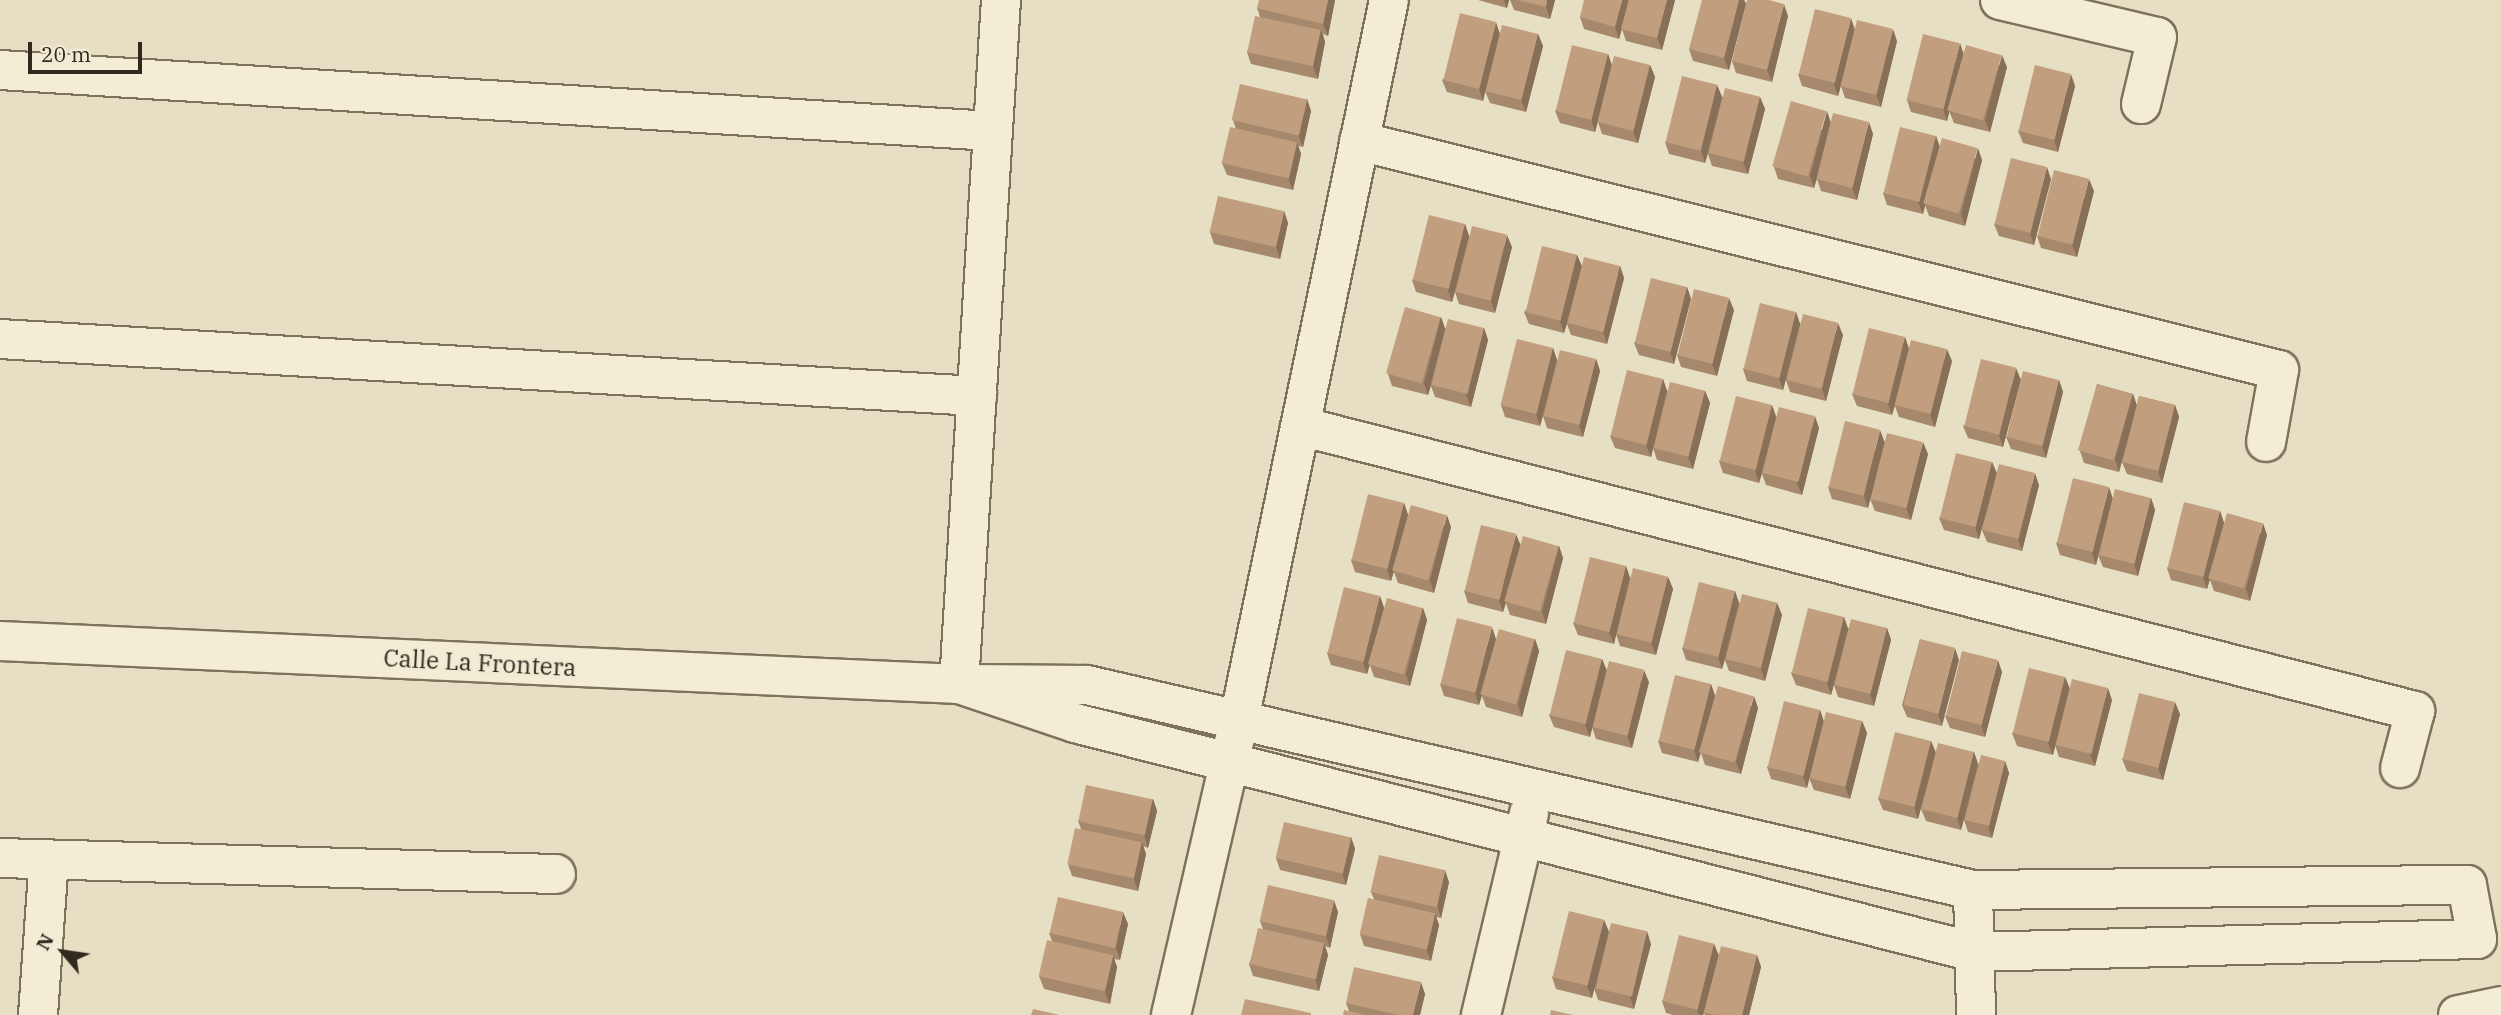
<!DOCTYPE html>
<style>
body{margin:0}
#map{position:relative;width:2501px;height:1015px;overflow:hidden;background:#e7dfc3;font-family:"IBM Plex Serif",serif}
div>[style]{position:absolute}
.roads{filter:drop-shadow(2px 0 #7f725c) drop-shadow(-2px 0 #7f725c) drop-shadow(0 2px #7f725c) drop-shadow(0 -2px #7f725c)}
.minor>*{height:38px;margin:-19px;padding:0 19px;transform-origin:19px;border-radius:19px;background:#f3edd5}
.wall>*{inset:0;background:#a6896c}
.shaded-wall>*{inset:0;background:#876f58}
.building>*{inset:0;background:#c19f7e;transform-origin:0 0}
span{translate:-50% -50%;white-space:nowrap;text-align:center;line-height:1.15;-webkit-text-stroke:5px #f0ead2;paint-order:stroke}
.street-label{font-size:24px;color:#31291e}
.north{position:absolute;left:28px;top:917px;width:70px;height:70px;-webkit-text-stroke:5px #f0ead2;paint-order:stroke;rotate:299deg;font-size:19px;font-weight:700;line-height:28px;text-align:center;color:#31291e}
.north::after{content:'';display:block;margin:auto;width:24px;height:32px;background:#31291e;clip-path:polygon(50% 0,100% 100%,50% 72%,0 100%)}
.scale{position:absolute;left:28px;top:42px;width:114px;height:32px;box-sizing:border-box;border:4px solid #31291e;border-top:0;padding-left:9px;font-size:21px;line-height:24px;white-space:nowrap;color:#31291e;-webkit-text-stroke:5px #f0ead2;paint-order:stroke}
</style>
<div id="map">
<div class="roads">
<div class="minor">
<div style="left:2000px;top:0;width:161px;rotate:13.3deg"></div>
<div style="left:2157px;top:37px;width:69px;rotate:103.4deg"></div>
<div style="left:0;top:70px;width:995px;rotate:3.52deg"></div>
<div style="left:1359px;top:141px;width:948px;rotate:13.98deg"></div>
<div style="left:2279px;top:370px;width:73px;rotate:100.2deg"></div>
<div style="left:0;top:339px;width:979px;rotate:3.34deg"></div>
<div style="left:1300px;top:426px;width:1151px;rotate:14.34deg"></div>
<div style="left:2415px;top:711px;width:59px;rotate:104.7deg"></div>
<div style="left:0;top:641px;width:960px;rotate:2.57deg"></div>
<div style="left:959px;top:684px;width:128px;rotate:0.4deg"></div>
<div style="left:1087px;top:685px;width:909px;rotate:13.03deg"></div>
<div style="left:1973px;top:890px;width:494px;rotate:-0.6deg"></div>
<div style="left:2467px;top:885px;width:55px;rotate:79.5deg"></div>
<div style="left:2477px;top:939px;width:503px;rotate:178.52deg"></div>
<div style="left:1974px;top:952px;width:928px;rotate:-165.71deg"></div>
<div style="left:1075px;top:723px;width:122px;rotate:-161.4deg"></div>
<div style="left:959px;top:684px;width:685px;rotate:-86.49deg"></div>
<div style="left:0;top:858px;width:556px;rotate:1.65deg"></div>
<div style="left:1973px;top:890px;width:125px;rotate:88.6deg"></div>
<div style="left:38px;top:1015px;width:156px;rotate:-86deg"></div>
<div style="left:1171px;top:1015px;width:303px;rotate:-77deg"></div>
<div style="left:1239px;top:720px;width:735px;rotate:-78.23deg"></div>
<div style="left:1481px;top:1015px;width:208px;rotate:-76.6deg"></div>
<div style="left:2458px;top:1015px;width:44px;rotate:-11.8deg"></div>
</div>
</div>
<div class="wall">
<div style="clip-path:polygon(1335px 0,1328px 36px,1323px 34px,1325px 42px,1318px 79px,1251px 64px,1247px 52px,1260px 17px,1257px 8px)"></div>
<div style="clip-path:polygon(1478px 0,1509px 0,1507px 8px)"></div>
<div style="clip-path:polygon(1510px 0,1555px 0,1550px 19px,1514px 10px)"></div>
<div style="clip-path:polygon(1675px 0,1662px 50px,1626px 41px,1622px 29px,1619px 39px,1584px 29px,1580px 17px)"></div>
<div style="clip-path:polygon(1739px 0,1744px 0,1746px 4px,1729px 70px,1693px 61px,1689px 49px)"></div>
<div style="clip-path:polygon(1788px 16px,1772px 82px,1736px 73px,1732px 61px)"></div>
<div style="clip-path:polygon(1500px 34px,1538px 34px,1543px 46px,1526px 112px,1490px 103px,1485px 91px,1483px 101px,1447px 92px,1442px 80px)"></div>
<div style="clip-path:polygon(1897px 41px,1881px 107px,1845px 98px,1841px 86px,1838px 96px,1802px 86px,1798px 74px)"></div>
<div style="clip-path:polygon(1608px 54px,1612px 65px,1650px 65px,1655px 77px,1638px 143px,1602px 134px,1598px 122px,1595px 132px,1560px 123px,1555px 111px)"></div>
<div style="clip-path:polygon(1964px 55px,2007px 67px,1990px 132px,1954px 123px,1949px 111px,1947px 121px,1911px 112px,1907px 100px)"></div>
<div style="clip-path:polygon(1717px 85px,1722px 97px,1760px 97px,1765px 109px,1748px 174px,1712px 166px,1708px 154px,1705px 163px,1669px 154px,1665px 142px)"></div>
<div style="clip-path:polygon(2075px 86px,2058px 152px,2023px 143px,2018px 131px)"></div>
<div style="clip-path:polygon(1307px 99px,1311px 111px,1303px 147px,1298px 146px,1301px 154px,1293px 190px,1227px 175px,1222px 163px,1236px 129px,1233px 120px)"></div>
<div style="clip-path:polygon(1831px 122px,1873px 134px,1857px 200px,1821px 191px,1817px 179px,1814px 188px,1778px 179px,1774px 167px)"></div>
<div style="clip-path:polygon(1936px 136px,1940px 147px,1982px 160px,1965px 226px,1929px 216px,1925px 205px,1923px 214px,1887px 205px,1883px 193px)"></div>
<div style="clip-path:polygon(2051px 179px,2034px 245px,1999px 236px,1994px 224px)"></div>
<div style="clip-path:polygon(2094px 191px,2077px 257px,2041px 248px,2037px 236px)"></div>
<div style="clip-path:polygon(1284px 211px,1288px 223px,1280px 259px,1214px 244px,1210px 232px)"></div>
<div style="clip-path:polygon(1465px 224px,1469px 236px,1512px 247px,1495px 313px,1459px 304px,1455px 292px,1452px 302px,1416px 292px,1412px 280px)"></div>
<div style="clip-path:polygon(1577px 255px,1582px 266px,1620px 266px,1624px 278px,1607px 344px,1571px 335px,1567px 324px,1564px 333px,1529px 324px,1524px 312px)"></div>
<div style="clip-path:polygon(1687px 287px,1691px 299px,1674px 364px,1639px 355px,1634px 343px)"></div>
<div style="clip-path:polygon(1734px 310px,1717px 376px,1681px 367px,1677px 355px)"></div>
<div style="clip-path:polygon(1796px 312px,1800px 324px,1843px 335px,1826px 401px,1790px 392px,1786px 380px,1783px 390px,1747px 381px,1743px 369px)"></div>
<div style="clip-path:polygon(1441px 317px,1445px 328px,1484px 328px,1488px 340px,1471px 407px,1435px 397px,1431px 386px,1428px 395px,1392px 386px,1388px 374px)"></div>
<div style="clip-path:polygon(1905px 337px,1909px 349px,1952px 361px,1935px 427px,1899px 417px,1895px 406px,1892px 415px,1857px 406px,1852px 394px)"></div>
<div style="clip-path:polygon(1553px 348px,1557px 360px,1596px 359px,1600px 371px,1583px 437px,1547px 428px,1543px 416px,1540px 426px,1505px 417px,1501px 405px)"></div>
<div style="clip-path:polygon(1663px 379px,1667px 391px,1705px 391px,1710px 403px,1693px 469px,1657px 460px,1653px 448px,1651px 457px,1615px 448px,1610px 436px)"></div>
<div style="clip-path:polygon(2021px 380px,2003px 447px,1968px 438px,1963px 426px)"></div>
<div style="clip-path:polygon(2059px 380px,2063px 392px,2046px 458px,2011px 449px,2006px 437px)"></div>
<div style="clip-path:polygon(2097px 384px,2133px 394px,2137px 406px,2139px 396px,2175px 405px,2179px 417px,2162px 483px,2127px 474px,2122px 462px,2131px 429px,2119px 472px,2084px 463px,2080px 451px)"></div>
<div style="clip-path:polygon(1772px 405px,1776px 416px,1819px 428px,1802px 495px,1766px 485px,1762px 474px,1759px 483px,1723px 473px,1719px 461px)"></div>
<div style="clip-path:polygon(1885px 442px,1928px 454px,1911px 520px,1875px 511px,1870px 499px,1868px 508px,1832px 499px,1828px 487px)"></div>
<div style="clip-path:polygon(1992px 462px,1997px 473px,2039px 485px,2022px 551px,1987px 542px,1982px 530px,1990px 498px,1979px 539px,1944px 530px,1939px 518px)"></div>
<div style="clip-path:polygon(2151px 498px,2155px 510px,2138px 576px,2103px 567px,2098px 555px,2096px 565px,2060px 555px,2056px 543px)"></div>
<div style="clip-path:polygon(1404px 503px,1408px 515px,1451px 527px,1434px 593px,1398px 583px,1394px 572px,1391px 581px,1355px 572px,1351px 560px)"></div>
<div style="clip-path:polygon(2220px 511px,2224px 523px,2267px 535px,2250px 601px,2214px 591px,2210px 580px,2207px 589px,2171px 580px,2167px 568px)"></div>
<div style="clip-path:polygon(1521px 546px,1559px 546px,1563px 558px,1546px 624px,1510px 615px,1506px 603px,1503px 612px,1468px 603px,1464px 591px)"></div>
<div style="clip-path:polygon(1626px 566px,1630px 578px,1668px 577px,1673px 589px,1656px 655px,1620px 646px,1616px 634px,1614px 644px,1578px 635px,1573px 623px)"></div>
<div style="clip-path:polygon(1735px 591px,1739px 603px,1777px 603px,1782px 615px,1765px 681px,1729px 671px,1725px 660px,1722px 669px,1686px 660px,1682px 648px)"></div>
<div style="clip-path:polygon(1380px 596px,1384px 608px,1423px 608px,1427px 620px,1410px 686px,1374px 677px,1370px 665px,1367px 674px,1331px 665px,1327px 653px)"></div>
<div style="clip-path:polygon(1844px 617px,1848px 628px,1887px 628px,1891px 640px,1874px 706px,1838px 697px,1834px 685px,1831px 695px,1796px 685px,1791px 673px)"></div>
<div style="clip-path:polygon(1496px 639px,1535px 639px,1539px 651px,1522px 717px,1486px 707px,1482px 696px,1479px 705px,1444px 696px,1440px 684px)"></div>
<div style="clip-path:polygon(1920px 639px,1942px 726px,1907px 717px,1902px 705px)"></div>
<div style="clip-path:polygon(1602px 659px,1607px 671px,1649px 682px,1632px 748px,1596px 739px,1592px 727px,1590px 737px,1554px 727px,1549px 715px)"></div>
<div style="clip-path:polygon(2002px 672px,1985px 737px,1950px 728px,1945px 716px)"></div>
<div style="clip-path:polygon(2065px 677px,2070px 689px,2112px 700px,2095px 766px,2059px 757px,2055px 745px,2053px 755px,2017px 746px,2012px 733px)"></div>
<div style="clip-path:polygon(1711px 684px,1715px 696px,1758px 708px,1741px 774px,1705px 765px,1701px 753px,1698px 762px,1662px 753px,1658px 741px)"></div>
<div style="clip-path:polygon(1820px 710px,1824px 722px,1862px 721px,1867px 733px,1850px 799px,1814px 790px,1809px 778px,1807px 788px,1771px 779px,1767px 767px)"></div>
<div style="clip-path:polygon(2180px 714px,2163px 780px,2127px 771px,2122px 759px)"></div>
<div style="clip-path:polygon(1931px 741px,1936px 753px,1974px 752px,1978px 764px,2005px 761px,2009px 773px,1992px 838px,1968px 832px,1964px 820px,1961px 830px,1926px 821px,1921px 809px,1929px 777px,1918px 819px,1883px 810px,1878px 798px)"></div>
<div style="clip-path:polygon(1153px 799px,1157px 811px,1148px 848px,1143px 846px,1146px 854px,1138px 891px,1072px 876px,1068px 864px,1081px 829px,1078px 821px)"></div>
<div style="clip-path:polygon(1351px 837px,1355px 849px,1346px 885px,1280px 870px,1276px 858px)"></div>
<div style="clip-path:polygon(1449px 882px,1441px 918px,1436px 917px,1439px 925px,1431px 961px,1364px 946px,1360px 934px,1374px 899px,1371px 892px)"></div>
<div style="clip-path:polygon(1338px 912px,1330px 948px,1325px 946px,1328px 955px,1319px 991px,1253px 976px,1249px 964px,1263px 929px,1260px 921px)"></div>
<div style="clip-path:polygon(1604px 920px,1609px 932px,1651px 944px,1634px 1009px,1598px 1000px,1594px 988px,1592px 998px,1556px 989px,1552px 977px)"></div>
<div style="clip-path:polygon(1128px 924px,1120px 960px,1114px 959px,1117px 967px,1110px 1004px,1044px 989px,1039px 976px,1052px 941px,1049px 933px)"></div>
<div style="clip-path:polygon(1714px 944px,1719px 956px,1757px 955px,1761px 967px,1749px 1015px,1705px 1015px,1704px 1013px,1703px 1015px,1673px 1015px,1666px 1013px,1662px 1001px)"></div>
<div style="clip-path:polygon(1425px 994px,1420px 1015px,1343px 1015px,1349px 1011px,1346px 1003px)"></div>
</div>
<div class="shaded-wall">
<div style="clip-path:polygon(1328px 0,1335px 0,1328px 36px,1323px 24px)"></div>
<div style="clip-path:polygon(1504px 0,1509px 0,1507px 8px)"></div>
<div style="clip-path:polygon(1547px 0,1555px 0,1550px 19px,1546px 7px)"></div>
<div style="clip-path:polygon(1622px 0,1629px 0,1619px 39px,1615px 27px)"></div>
<div style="clip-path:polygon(1667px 0,1675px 0,1662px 50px,1657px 38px)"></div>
<div style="clip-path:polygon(1739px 0,1744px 0,1746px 4px,1729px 70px,1724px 58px)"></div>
<div style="clip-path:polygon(1784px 4px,1788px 16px,1772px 82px,1767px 70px)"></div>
<div style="clip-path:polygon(1851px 18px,1855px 30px,1838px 96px,1834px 84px)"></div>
<div style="clip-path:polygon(1496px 22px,1500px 34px,1483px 101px,1479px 89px)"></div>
<div style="clip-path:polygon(1893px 29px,1897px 41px,1881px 107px,1876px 95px)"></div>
<div style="clip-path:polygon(1321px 30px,1325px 42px,1318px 79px,1313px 67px)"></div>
<div style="clip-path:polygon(1538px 34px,1543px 46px,1526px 112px,1521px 100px)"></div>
<div style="clip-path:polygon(1960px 43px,1964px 55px,1947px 121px,1943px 109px)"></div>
<div style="clip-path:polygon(1608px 54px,1612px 66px,1595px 132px,1591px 119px)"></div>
<div style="clip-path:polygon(2002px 55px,2007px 67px,1990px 132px,1985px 120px)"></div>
<div style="clip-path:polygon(1650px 65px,1655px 77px,1638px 143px,1633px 131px)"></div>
<div style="clip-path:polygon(2071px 74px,2075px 86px,2058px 152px,2054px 140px)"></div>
<div style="clip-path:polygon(1717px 85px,1722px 97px,1705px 163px,1701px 151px)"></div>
<div style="clip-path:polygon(1760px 97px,1765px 109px,1748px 174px,1743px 162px)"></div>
<div style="clip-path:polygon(1307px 99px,1311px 111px,1303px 147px,1298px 135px)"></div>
<div style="clip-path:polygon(1827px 111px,1831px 123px,1814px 188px,1810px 176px)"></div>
<div style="clip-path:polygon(1869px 122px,1873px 134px,1857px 200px,1852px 188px)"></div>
<div style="clip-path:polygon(1936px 136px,1940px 148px,1923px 214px,1918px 202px)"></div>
<div style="clip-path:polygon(1297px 142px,1301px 154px,1293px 190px,1288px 178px)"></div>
<div style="clip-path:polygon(1978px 148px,1982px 160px,1965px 226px,1961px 214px)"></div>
<div style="clip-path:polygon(2047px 167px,2051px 179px,2034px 245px,2030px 233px)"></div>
<div style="clip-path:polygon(2089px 179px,2094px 191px,2077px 257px,2072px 245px)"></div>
<div style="clip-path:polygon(1284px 211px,1288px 223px,1280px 259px,1276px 247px)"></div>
<div style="clip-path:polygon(1465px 224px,1469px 236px,1452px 302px,1448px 290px)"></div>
<div style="clip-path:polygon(1507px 235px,1512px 247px,1495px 313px,1491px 301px)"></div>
<div style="clip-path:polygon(1577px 255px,1582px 267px,1564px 333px,1560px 321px)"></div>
<div style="clip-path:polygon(1620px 266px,1624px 278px,1607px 344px,1603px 332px)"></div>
<div style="clip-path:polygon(1687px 287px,1691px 299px,1674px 364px,1670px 352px)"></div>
<div style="clip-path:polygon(1729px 298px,1734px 310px,1717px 376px,1712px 364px)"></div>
<div style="clip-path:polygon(1796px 312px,1800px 324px,1783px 390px,1779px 378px)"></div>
<div style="clip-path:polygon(1441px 317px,1445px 329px,1428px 395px,1424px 383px)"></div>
<div style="clip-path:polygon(1838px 323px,1843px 335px,1826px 401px,1822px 389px)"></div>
<div style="clip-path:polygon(1484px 328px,1488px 340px,1471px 407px,1466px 394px)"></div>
<div style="clip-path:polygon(1905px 337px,1909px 349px,1892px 415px,1888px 403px)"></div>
<div style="clip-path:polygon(1553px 348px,1557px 360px,1540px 426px,1536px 414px)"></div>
<div style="clip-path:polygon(1947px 349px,1952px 361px,1935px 427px,1930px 415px)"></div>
<div style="clip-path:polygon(1596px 359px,1600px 371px,1583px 437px,1579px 425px)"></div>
<div style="clip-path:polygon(2016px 368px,2021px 380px,2003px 447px,1999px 435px)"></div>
<div style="clip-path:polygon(1663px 379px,1667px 391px,1651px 457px,1646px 445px)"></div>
<div style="clip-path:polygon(2059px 380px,2063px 392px,2046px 458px,2042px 446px)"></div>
<div style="clip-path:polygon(1705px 391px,1710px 403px,1693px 469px,1688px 457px)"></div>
<div style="clip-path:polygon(2133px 394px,2137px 406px,2119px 472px,2115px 459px)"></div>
<div style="clip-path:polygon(1772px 405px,1776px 417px,1759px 483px,1755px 471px)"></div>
<div style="clip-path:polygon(2175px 405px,2179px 417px,2162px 483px,2158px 471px)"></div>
<div style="clip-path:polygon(1815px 416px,1819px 428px,1802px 495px,1797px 483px)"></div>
<div style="clip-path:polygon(1880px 430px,1885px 443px,1868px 508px,1864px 496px)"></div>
<div style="clip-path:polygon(1923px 442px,1928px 454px,1911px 520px,1906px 508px)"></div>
<div style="clip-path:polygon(1992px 462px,1997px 474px,1979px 539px,1975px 527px)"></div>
<div style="clip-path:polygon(2035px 473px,2039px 485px,2022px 551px,2018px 539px)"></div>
<div style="clip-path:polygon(2109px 487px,2113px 499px,2096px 565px,2092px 553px)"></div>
<div style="clip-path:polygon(2151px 498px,2155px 510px,2138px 576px,2134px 564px)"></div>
<div style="clip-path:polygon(1404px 503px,1408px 515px,1391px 581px,1387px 569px)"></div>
<div style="clip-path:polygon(2220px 511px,2224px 523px,2207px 589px,2203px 577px)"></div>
<div style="clip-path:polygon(1447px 515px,1451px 527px,1434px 593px,1430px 580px)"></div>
<div style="clip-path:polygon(2263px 523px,2267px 535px,2250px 601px,2246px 589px)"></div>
<div style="clip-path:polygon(1516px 534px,1521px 546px,1503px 612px,1499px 600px)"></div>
<div style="clip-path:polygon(1559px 546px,1563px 558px,1546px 624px,1542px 612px)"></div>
<div style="clip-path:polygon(1626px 566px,1630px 578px,1614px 644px,1609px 632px)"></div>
<div style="clip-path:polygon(1668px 577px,1673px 589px,1656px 655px,1651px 643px)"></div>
<div style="clip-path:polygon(1735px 591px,1739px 603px,1722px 669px,1718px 657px)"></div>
<div style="clip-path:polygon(1380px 596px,1384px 608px,1367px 674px,1363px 662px)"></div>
<div style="clip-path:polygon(1777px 603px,1782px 615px,1765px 681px,1761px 669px)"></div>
<div style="clip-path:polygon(1423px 608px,1427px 620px,1410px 686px,1406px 674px)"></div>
<div style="clip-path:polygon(1844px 617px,1848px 629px,1831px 695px,1827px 683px)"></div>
<div style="clip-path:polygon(1492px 627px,1496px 639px,1479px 705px,1475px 693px)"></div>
<div style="clip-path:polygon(1887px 628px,1891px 640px,1874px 706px,1870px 694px)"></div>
<div style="clip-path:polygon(1535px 639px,1539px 651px,1522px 717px,1518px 704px)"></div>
<div style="clip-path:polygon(1955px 648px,1959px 660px,1942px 726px,1938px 714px)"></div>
<div style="clip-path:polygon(1602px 659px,1607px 671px,1590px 737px,1585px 725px)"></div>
<div style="clip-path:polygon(1998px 660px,2002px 672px,1985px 737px,1981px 725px)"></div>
<div style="clip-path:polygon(1644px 670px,1649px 682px,1632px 748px,1627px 736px)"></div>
<div style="clip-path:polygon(2065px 677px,2070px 689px,2053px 755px,2048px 743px)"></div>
<div style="clip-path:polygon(1711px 684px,1715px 696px,1698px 762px,1694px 750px)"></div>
<div style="clip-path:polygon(2108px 688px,2112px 700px,2095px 766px,2090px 754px)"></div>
<div style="clip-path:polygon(1754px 696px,1758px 708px,1741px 774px,1736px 762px)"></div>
<div style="clip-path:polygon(2175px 702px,2180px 714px,2163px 780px,2158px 768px)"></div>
<div style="clip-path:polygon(1820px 710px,1824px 722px,1807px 788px,1803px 776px)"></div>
<div style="clip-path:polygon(1862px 721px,1867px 733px,1850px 799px,1845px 787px)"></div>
<div style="clip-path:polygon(1931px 741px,1936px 753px,1918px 819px,1914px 807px)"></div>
<div style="clip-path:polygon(1974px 752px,1978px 764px,1961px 830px,1957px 818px)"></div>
<div style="clip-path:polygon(2005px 761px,2009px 773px,1992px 838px,1988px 826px)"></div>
<div style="clip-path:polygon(1153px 799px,1157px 811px,1148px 848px,1144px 835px)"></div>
<div style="clip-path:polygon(1351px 837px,1355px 849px,1346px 885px,1342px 873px)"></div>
<div style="clip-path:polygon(1142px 842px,1146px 854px,1138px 891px,1134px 879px)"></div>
<div style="clip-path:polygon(1445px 870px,1449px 882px,1441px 918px,1437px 906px)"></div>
<div style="clip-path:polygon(1334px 900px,1338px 912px,1330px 948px,1326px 936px)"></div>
<div style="clip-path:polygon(1123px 912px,1128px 924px,1120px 960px,1116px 948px)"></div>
<div style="clip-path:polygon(1435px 913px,1439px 925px,1431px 961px,1426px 949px)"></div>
<div style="clip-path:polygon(1604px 920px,1609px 932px,1592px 998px,1587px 986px)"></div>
<div style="clip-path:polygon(1647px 931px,1651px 944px,1634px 1009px,1630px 997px)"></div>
<div style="clip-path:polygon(1324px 943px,1328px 955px,1319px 991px,1315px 979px)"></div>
<div style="clip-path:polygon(1714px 944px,1719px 956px,1703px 1015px,1699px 1015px,1697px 1010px)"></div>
<div style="clip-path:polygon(1113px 955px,1117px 967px,1110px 1004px,1105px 992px)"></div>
<div style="clip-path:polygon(1757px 955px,1761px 967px,1749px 1015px,1742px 1015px)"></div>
<div style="clip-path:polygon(1421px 982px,1425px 994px,1420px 1015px,1413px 1015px)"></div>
</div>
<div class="building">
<div style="clip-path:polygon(1259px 0,1328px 0,1323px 24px,1257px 8px)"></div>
<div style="clip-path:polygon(1518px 0,1547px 0,1546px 7px)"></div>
<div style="clip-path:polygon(1584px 0,1622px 0,1615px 27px,1580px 17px)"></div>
<div style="clip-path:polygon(1629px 0,1667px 0,1657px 38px,1621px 29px)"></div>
<div style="clip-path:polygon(1702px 0,1739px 0,1724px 58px,1689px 49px)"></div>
<div style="clip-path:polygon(1747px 0,1769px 0,1784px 4px,1767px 70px,1732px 61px)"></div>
<div style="left:1815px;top:9px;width:37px;height:67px;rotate:14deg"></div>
<div style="left:1460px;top:13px;width:37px;height:69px;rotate:14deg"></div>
<div style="left:1255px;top:16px;width:67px;height:37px;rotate:12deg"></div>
<div style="left:1857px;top:20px;width:37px;height:68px;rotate:14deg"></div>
<div style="left:1502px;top:25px;width:37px;height:68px;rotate:14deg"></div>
<div style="left:1923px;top:34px;width:38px;height:68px;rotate:14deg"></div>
<div style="left:1572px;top:45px;width:37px;height:68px;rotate:14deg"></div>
<div style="left:1966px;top:45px;width:37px;height:68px;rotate:16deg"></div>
<div style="left:1614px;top:56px;width:37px;height:68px;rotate:14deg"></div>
<div style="left:2035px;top:65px;width:37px;height:68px;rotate:14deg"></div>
<div style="left:1682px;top:76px;width:36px;height:68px;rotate:14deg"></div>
<div style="left:1240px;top:84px;width:69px;height:37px;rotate:13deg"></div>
<div style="left:1725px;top:88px;width:36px;height:67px;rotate:14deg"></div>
<div style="left:1791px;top:101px;width:37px;height:68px;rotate:16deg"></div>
<div style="left:1833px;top:113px;width:37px;height:68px;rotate:14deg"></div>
<div style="left:1230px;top:127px;width:69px;height:37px;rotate:13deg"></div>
<div style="left:1900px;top:127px;width:37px;height:68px;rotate:14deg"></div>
<div style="left:1942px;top:138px;width:37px;height:68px;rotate:16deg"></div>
<div style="left:2011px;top:158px;width:37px;height:68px;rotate:14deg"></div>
<div style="left:2054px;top:170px;width:36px;height:68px;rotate:14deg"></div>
<div style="left:1218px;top:196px;width:68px;height:37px;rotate:13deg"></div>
<div style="left:1429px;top:215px;width:37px;height:67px;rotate:14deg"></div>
<div style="left:1472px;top:226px;width:36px;height:68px;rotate:14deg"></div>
<div style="left:1542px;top:246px;width:36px;height:68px;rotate:14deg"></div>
<div style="left:1584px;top:257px;width:37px;height:68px;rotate:14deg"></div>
<div style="left:1651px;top:278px;width:37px;height:67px;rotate:14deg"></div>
<div style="left:1694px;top:289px;width:36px;height:68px;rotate:14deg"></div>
<div style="left:1760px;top:303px;width:37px;height:68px;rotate:14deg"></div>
<div style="left:1405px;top:307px;width:37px;height:69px;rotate:16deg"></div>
<div style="left:1803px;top:314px;width:36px;height:68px;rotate:14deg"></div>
<div style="left:1448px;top:319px;width:37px;height:68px;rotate:14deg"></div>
<div style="left:1869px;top:328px;width:37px;height:68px;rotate:14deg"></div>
<div style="left:1517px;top:339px;width:37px;height:68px;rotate:14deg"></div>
<div style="left:1911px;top:340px;width:37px;height:67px;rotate:14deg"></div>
<div style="left:1560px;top:350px;width:37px;height:68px;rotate:14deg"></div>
<div style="left:1981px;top:359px;width:36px;height:69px;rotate:14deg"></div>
<div style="left:1627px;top:370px;width:37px;height:68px;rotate:14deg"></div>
<div style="left:2023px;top:371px;width:37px;height:68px;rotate:14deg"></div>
<div style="left:1670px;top:382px;width:36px;height:68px;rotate:14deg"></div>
<div style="left:2097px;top:384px;width:37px;height:69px;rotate:16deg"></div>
<div style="left:1736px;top:396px;width:37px;height:67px;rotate:14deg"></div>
<div style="left:2139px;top:396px;width:37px;height:68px;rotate:14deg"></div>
<div style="left:1779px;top:407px;width:37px;height:68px;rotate:14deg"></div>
<div style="left:1845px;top:421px;width:36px;height:68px;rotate:14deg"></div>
<div style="left:1887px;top:433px;width:37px;height:68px;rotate:14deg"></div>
<div style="left:1956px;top:453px;width:37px;height:67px;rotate:14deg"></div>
<div style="left:1999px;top:464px;width:37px;height:68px;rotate:14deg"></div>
<div style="left:2073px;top:478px;width:37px;height:67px;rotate:14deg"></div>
<div style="left:2115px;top:489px;width:37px;height:68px;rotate:14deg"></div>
<div style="left:1368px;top:494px;width:37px;height:68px;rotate:14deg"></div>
<div style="left:2184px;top:502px;width:37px;height:68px;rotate:14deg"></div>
<div style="left:1411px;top:505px;width:37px;height:68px;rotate:16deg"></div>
<div style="left:2227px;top:513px;width:37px;height:68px;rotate:16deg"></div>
<div style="left:1481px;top:525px;width:36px;height:68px;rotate:14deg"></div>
<div style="left:1523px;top:536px;width:37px;height:68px;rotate:16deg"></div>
<div style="left:1590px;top:557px;width:37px;height:68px;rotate:14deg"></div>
<div style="left:1633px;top:568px;width:36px;height:68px;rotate:14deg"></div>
<div style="left:1699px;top:582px;width:37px;height:68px;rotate:14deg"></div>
<div style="left:1344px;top:587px;width:37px;height:68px;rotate:14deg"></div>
<div style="left:1742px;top:594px;width:36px;height:67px;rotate:14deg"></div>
<div style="left:1387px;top:598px;width:37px;height:69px;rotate:16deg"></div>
<div style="left:1808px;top:608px;width:37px;height:67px;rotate:14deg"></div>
<div style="left:1457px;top:618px;width:36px;height:68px;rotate:14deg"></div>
<div style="left:1851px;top:619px;width:37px;height:68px;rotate:14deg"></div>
<div style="left:1499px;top:629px;width:37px;height:68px;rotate:16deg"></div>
<div style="left:1920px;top:639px;width:36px;height:68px;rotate:14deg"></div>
<div style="left:1566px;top:650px;width:37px;height:67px;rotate:14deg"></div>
<div style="left:1962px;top:651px;width:37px;height:67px;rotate:14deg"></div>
<div style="left:1609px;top:661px;width:36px;height:68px;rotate:14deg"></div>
<div style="left:2029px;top:668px;width:37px;height:67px;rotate:14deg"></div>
<div style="left:1675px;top:675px;width:37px;height:68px;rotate:14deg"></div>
<div style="left:2072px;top:679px;width:37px;height:68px;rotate:14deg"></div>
<div style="left:1718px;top:686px;width:37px;height:69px;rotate:16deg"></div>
<div style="left:2139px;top:693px;width:37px;height:68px;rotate:14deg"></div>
<div style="left:1784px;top:701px;width:37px;height:68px;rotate:14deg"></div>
<div style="left:1826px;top:712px;width:37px;height:68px;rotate:14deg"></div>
<div style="left:1895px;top:732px;width:37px;height:68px;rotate:14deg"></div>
<div style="left:1938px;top:743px;width:37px;height:68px;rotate:14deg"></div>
<div style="left:1981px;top:755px;width:25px;height:67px;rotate:14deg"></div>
<div style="left:1086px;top:785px;width:68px;height:37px;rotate:12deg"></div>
<div style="left:1284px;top:822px;width:69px;height:37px;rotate:13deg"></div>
<div style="left:1075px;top:828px;width:68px;height:37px;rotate:12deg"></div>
<div style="left:1379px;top:855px;width:68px;height:38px;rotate:13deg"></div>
<div style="left:1268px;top:885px;width:68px;height:37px;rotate:13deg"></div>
<div style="left:1058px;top:897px;width:67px;height:37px;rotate:13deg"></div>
<div style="left:1368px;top:898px;width:69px;height:37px;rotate:13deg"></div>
<div style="left:1569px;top:911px;width:36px;height:68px;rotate:14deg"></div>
<div style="left:1611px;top:923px;width:37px;height:67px;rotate:13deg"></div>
<div style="left:1258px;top:928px;width:68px;height:37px;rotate:13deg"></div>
<div style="left:1679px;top:935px;width:36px;height:68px;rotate:14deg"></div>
<div style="left:1047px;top:940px;width:68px;height:37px;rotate:13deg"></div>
<div style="clip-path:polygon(1721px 946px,1757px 955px,1742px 1015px,1714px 1015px,1704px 1012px)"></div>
<div style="clip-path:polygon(1354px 967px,1421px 982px,1413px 1015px,1399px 1015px,1346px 1003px)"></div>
<div style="clip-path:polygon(1245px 999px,1311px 1013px,1311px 1015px,1241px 1015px)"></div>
<div style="clip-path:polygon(1033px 1009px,1060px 1015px,1031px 1015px)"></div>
<div style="clip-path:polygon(1344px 1010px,1366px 1015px,1343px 1015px)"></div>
<div style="clip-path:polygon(1551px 1010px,1573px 1015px,1550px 1015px)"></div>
</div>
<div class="street-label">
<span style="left:480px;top:663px;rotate:3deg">Calle La Frontera</span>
</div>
<div class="north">N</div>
<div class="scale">20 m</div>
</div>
